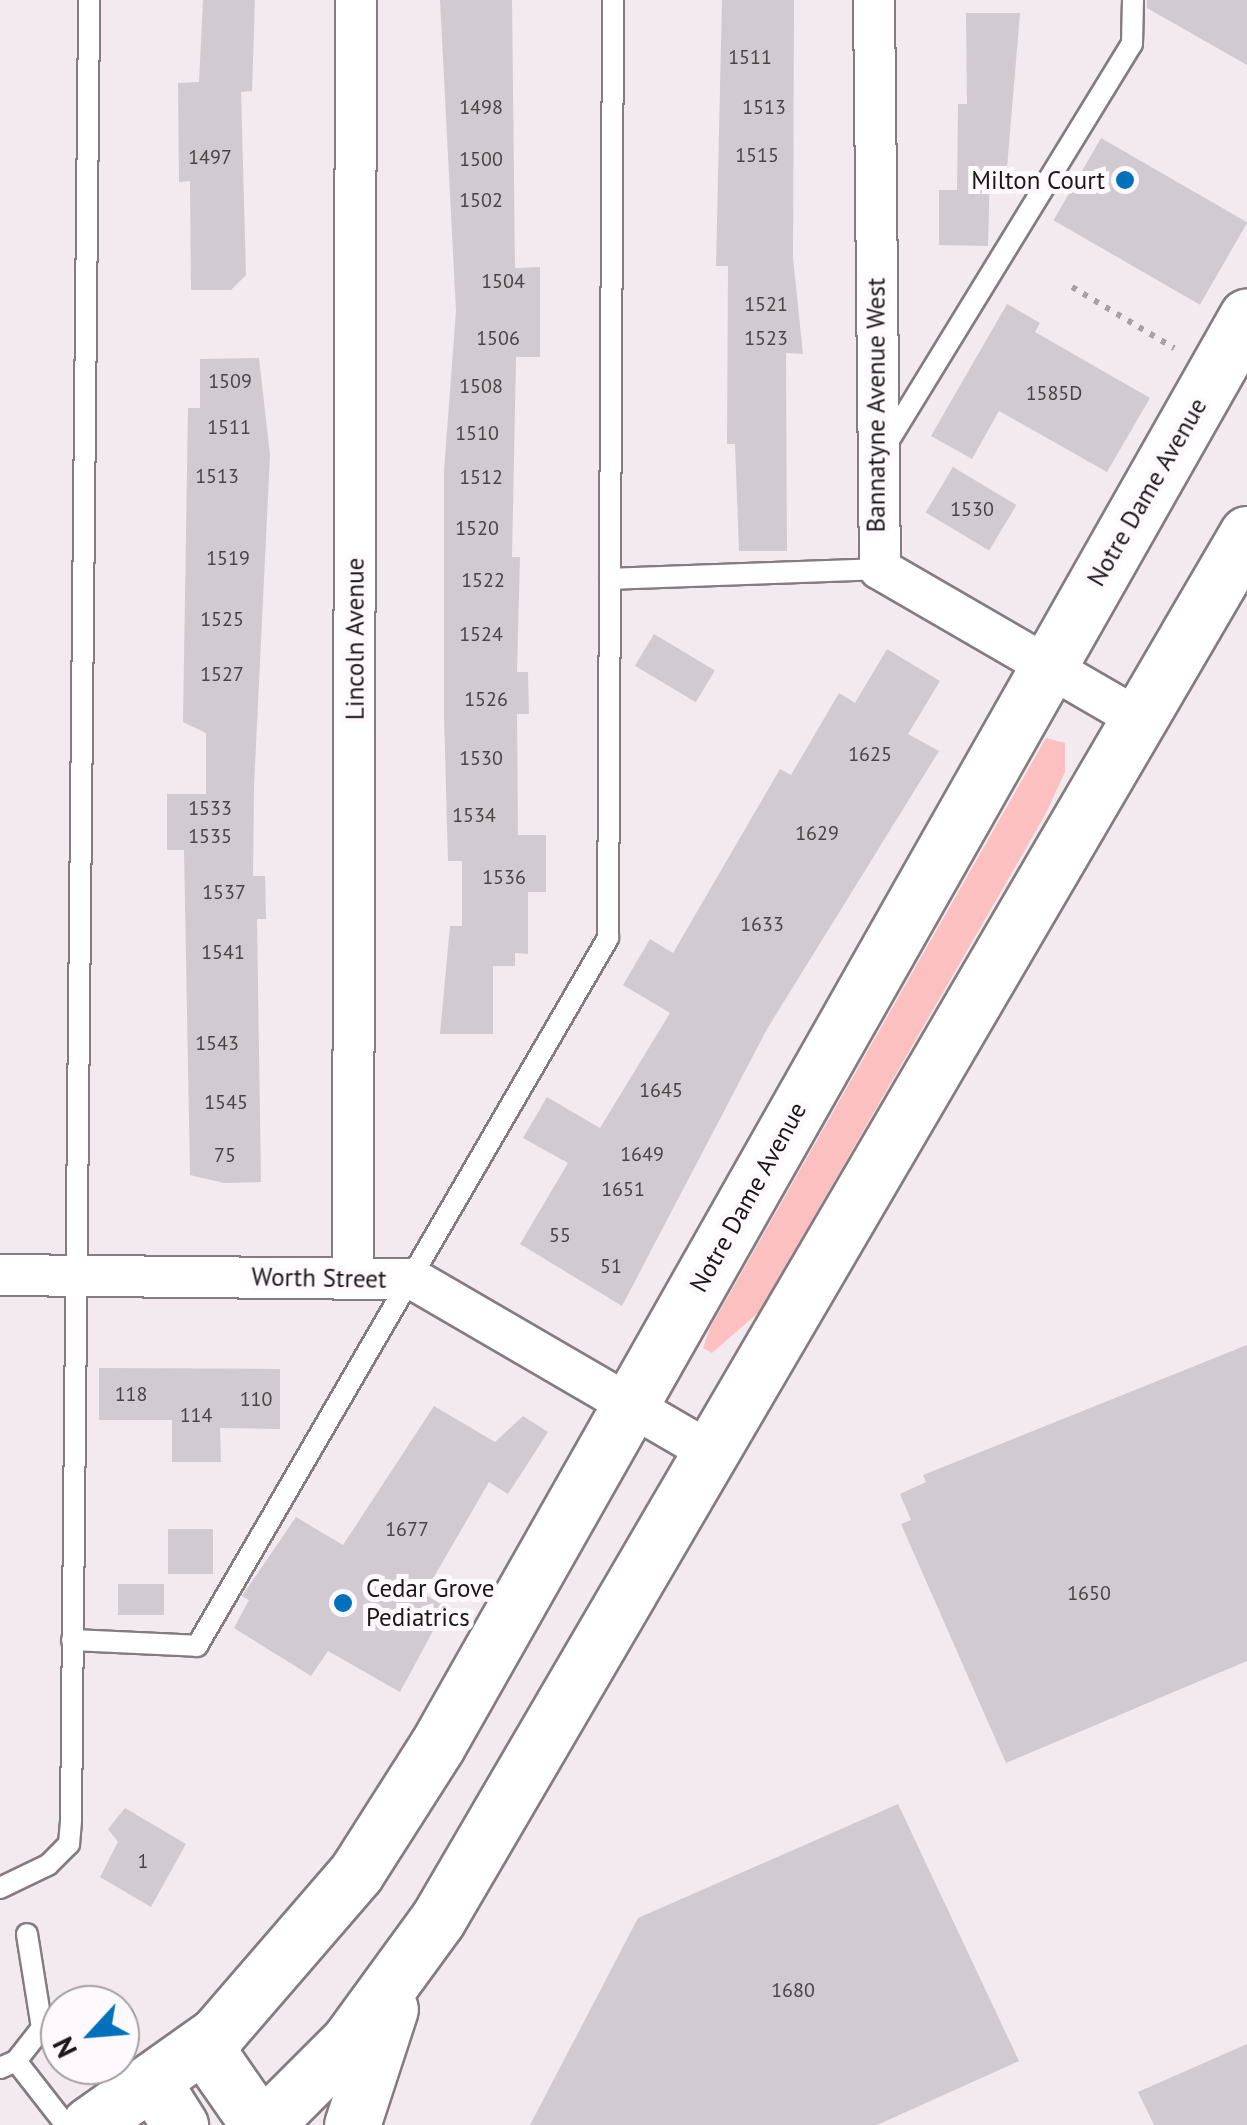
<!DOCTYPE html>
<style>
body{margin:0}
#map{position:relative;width:1247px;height:2125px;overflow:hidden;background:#f3eaef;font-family:"PT Sans",sans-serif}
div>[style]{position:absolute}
.green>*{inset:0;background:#fcc0c0}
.building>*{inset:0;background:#d1cad1;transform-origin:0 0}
.path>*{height:6px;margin-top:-3px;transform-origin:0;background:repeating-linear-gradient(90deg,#a7a0a4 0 5px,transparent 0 13px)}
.roads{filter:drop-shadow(2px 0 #847c81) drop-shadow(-2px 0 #847c81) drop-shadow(0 2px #847c81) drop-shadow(0 -2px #847c81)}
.lane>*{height:20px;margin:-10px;padding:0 10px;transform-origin:10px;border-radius:10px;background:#fff}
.street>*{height:40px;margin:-20px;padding:0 20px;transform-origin:20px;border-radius:20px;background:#fff}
.secondary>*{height:55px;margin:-27.5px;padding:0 27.5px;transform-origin:27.5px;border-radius:27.5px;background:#fff}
.dots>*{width:28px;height:28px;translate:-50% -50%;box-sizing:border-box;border:5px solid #fef9fc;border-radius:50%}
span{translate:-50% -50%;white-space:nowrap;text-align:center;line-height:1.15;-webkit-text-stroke:10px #fef9fc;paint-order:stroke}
.number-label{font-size:20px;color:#484446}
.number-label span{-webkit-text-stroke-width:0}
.poi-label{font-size:25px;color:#1a1718}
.right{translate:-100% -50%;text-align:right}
.left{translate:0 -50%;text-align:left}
.street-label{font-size:25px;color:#1a1718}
.north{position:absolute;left:40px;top:1985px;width:100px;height:100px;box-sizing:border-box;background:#fef9fc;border:2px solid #a39fa1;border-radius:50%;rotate:244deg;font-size:28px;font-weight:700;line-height:40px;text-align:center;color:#1a1718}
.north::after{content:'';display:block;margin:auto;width:35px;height:45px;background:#0271bc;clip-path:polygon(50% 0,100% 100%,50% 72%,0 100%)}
</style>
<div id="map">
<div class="green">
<div style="clip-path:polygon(1046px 738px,1065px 743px,1065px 772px,1045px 815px,759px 1312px,712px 1353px,703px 1348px,710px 1328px)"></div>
</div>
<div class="building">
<div style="clip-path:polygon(203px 0,255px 0,252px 91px,241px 92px,246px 275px,231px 290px,191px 290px,190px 181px,179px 182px,178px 83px,199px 82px)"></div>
<div style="clip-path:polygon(440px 0,512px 0,515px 268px,540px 267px,540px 357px,516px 357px,512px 557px,520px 557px,517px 672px,528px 672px,529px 714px,517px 714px,518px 835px,546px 835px,546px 892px,528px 892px,528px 954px,515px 953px,515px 966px,493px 966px,493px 1034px,440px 1034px,450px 926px,462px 926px,462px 861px,448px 861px,444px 715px,444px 471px,456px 311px)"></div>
<div style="clip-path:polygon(722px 0,794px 0,793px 258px,803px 354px,786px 353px,787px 551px,739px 551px,735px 444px,727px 444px,728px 266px,716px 266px)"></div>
<div style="clip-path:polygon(1147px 0,1247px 0,1247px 65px,1147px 8px)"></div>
<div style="clip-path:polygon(966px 13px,1020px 13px,1007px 168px,990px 168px,988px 246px,939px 245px,939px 190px,957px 190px,958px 104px,967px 104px)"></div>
<div style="left:1101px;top:138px;width:169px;height:95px;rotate:30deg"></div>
<div style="clip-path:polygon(1007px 304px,1040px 323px,1035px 332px,1150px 398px,1107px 472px,999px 411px,972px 459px,931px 436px)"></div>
<div style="clip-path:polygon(259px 358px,270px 455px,254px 786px,253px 876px,265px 876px,266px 919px,257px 919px,261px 1182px,224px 1183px,190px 1175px,184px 850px,167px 850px,167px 794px,206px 794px,206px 733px,183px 722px,188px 408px,200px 408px,200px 359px)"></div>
<div style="left:953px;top:467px;width:74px;height:53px;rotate:31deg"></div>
<div style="left:654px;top:634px;width:71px;height:37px;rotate:31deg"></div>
<div style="clip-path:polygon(887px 649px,940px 681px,908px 734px,939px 751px,767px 1029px,622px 1306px,520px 1244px,568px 1163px,523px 1138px,547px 1097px,600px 1128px,670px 1013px,623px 985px,650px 939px,673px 953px,780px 769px,791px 775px,839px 693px,855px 703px)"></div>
<div style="clip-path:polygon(1247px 1345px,1247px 1661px,1006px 1763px,901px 1524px,911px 1520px,900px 1494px,926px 1482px,923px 1475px)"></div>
<div style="clip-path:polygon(99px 1368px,280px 1369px,280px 1429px,220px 1428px,221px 1462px,172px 1462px,172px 1420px,99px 1420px)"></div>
<div style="clip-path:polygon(434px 1406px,495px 1442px,523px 1416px,548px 1432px,508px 1494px,489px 1482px,424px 1594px,446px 1607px,400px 1692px,328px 1651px,311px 1676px,234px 1628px,249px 1600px,242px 1596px,296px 1517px,343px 1545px)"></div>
<div style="left:168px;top:1529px;width:45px;height:45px"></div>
<div style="left:118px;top:1584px;width:46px;height:31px"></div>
<div style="clip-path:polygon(898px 1804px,1019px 2061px,877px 2125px,530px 2125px,638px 1918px)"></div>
<div style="clip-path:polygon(125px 1808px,186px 1844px,151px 1907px,100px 1877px,118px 1842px,108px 1829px)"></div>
<div style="clip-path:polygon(1247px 2044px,1247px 2125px,1154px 2125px,1138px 2092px)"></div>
</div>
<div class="path">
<div style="left:1072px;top:287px;width:119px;rotate:30.9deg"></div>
</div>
<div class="roads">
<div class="lane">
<div style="left:886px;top:445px;width:470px;rotate:-58.5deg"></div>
<div style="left:1132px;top:44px;width:44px;rotate:-88.7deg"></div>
<div style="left:610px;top:579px;width:270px;rotate:-2.1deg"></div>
<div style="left:72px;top:1640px;width:125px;rotate:2.7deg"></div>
<div style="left:197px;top:1646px;width:819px;rotate:-59.86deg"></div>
<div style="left:608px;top:938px;width:938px;rotate:-89.69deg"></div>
<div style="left:0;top:1888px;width:53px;rotate:-25.6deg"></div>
<div style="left:48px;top:1865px;width:30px;rotate:-45deg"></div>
<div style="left:69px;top:1844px;width:24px;rotate:-85deg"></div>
<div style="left:71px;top:1820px;width:1820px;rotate:-89.43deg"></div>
<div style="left:16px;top:2061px;width:42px;rotate:-51.8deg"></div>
<div style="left:42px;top:2028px;width:95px;rotate:-99.1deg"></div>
<div style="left:0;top:2068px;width:17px;rotate:-24deg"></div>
<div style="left:16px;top:2061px;width:81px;rotate:52deg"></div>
</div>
<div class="street">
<div style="left:874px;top:0;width:569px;rotate:89.4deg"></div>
<div style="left:880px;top:569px;width:301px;rotate:30.1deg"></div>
<div style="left:0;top:1275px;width:413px;rotate:0.6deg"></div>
<div style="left:413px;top:1279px;width:344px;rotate:30.2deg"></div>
<div style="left:353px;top:1279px;width:1279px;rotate:-89.87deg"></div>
</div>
<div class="secondary">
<div style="left:204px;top:2046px;width:96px;rotate:55.2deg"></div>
<div style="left:154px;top:2084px;width:49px;rotate:57.6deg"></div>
<div style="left:89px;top:2125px;width:157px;rotate:-35.4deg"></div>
<div style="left:217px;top:2034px;width:213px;rotate:-49.2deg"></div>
<div style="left:356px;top:1873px;width:151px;rotate:-57.5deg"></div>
<div style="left:437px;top:1746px;width:1643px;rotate:-60.47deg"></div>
<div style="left:265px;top:2125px;width:119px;rotate:-45deg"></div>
<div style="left:349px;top:2041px;width:151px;rotate:-53.9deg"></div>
<div style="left:438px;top:1919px;width:1604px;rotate:-59.71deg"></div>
<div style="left:352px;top:2125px;width:122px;rotate:-71.9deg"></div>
</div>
</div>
<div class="dots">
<div style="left:1125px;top:180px;background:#0271bc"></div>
<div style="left:343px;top:1603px;background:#0271bc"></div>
</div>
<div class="number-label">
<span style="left:750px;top:57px">1511</span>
<span style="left:481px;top:107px">1498</span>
<span style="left:764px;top:107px">1513</span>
<span style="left:757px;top:155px">1515</span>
<span style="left:210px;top:157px">1497</span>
<span style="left:481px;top:159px">1500</span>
<span style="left:481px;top:200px">1502</span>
<span style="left:503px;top:281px">1504</span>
<span style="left:766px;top:304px">1521</span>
<span style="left:498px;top:338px">1506</span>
<span style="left:766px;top:338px">1523</span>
<span style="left:230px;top:381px">1509</span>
<span style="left:481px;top:386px">1508</span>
<span style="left:1054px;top:393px">1585D</span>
<span style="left:229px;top:427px">1511</span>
<span style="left:477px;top:433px">1510</span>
<span style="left:217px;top:476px">1513</span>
<span style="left:481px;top:477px">1512</span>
<span style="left:972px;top:509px">1530</span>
<span style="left:477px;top:528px">1520</span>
<span style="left:228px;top:558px">1519</span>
<span style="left:483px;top:580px">1522</span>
<span style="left:222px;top:619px">1525</span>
<span style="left:481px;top:634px">1524</span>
<span style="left:222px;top:674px">1527</span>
<span style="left:486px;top:699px">1526</span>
<span style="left:870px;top:754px">1625</span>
<span style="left:481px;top:758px">1530</span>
<span style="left:210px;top:808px">1533</span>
<span style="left:474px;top:815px">1534</span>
<span style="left:817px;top:833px">1629</span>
<span style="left:210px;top:836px">1535</span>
<span style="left:504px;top:877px">1536</span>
<span style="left:224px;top:892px">1537</span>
<span style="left:762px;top:924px">1633</span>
<span style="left:223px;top:952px">1541</span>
<span style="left:217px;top:1043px">1543</span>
<span style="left:661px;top:1090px">1645</span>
<span style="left:226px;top:1102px">1545</span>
<span style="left:642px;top:1154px">1649</span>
<span style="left:225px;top:1155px">75</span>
<span style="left:623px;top:1189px">1651</span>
<span style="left:560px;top:1235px">55</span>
<span style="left:611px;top:1266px">51</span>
<span style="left:131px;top:1394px">118</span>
<span style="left:256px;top:1399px">110</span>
<span style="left:196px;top:1415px">114</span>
<span style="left:407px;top:1529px">1677</span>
<span style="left:1089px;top:1593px">1650</span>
<span style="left:143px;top:1861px">1</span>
<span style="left:793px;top:1990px">1680</span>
</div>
<div class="poi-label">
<span class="right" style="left:1105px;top:180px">Milton Court</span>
<span class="left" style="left:366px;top:1603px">Cedar Grove<br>Pediatrics</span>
</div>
<div class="street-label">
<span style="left:876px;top:405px;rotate:-90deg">Bannatyne Avenue West</span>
<span style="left:1147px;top:492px;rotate:-60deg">Notre Dame Avenue</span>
<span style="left:355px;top:639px;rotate:-90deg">Lincoln Avenue</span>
<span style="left:748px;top:1197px;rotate:-61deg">Notre Dame Avenue</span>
<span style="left:319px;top:1278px;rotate:1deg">Worth Street</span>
</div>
<div class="north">N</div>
</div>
